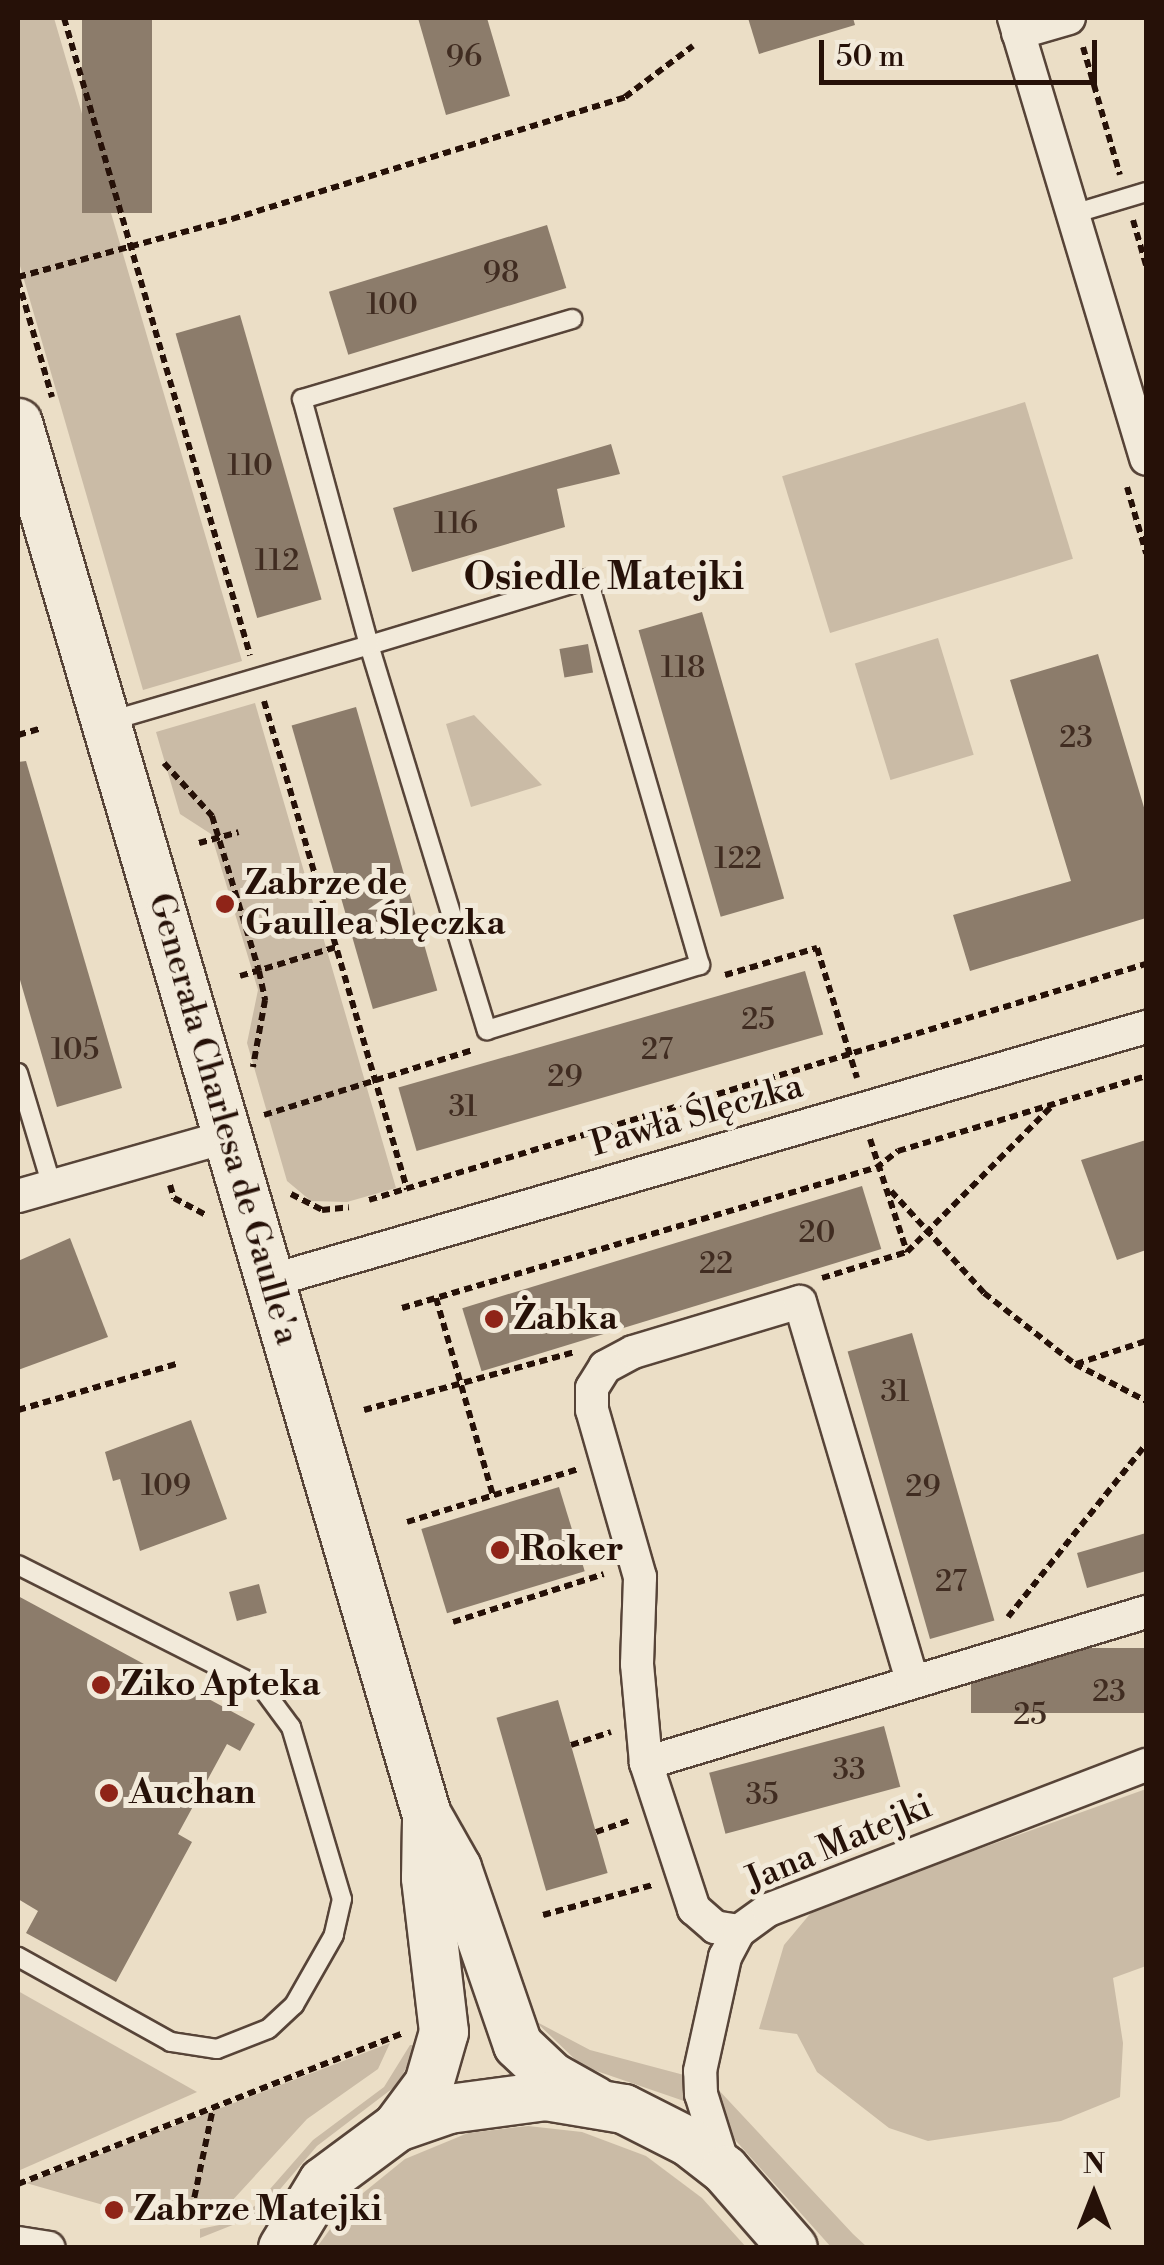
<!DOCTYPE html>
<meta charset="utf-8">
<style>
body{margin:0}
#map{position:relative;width:1164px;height:2265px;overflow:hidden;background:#ebdec6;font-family:"Libre Bodoni",serif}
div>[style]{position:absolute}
.green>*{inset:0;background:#cabba6;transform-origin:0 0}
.building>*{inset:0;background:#8c7c6b;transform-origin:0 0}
.path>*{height:6px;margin-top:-3px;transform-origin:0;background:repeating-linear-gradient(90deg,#261108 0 8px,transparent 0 13px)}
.roads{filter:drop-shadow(2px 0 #574438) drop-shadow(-2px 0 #574438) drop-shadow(0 2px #574438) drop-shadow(0 -2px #574438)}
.lane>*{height:18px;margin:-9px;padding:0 9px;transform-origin:9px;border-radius:9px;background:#f2eada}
.street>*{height:32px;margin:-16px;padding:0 16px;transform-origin:16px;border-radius:16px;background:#f2eada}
.secondary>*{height:48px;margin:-24px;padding:0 24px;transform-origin:24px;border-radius:24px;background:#f2eada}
.dots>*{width:28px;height:28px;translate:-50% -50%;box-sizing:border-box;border:5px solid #f2eada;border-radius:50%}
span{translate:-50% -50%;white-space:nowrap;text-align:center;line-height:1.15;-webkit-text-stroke:10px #f2eada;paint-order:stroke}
.number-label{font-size:30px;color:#402c21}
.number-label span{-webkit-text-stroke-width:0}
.poi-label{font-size:35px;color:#261108;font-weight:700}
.left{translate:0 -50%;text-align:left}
.street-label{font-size:35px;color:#261108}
.neighbourhood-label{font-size:38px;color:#261108;font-weight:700}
.frame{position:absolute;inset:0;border:20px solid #261108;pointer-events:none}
.north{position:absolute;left:1044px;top:2145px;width:100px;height:100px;-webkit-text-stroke:8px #f2eada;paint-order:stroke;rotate:0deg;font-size:28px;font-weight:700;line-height:40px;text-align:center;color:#261108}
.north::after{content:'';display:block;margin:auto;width:35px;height:45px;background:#261108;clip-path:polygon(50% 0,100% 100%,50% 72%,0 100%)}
.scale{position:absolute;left:819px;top:40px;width:278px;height:45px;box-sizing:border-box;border:5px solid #261108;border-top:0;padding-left:12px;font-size:30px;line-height:35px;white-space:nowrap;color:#261108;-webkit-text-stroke:8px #f2eada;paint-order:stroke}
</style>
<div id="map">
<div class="green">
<div style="clip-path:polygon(18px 18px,54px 18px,242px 661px,143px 690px,18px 259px)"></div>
<div style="left:1025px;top:402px;width:164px;height:254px;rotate:73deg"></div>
<div style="left:938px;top:638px;width:122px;height:87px;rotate:73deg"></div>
<div style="clip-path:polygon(255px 703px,396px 1188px,347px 1202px,311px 1201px,287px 1181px,247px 1043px,258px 990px,211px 834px,180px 814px,156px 732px)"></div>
<div style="clip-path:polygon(474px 715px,542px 785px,471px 807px,446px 724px)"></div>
<div style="clip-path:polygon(1146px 1789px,1146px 1966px,1113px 1978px,1123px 2043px,1120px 2097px,1061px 2121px,928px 2141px,889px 2128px,817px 2072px,797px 2034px,759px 2029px,784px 1945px,815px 1908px)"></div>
<div style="clip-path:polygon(18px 1991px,197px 2092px,18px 2171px)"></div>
<div style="clip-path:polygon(535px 2021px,590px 2050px,684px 2075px,684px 2101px,582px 2066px)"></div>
<div style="clip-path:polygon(390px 2043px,378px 2069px,307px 2119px,230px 2203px,182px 2215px,135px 2214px,26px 2183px)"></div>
<div style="clip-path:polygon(410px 2045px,418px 2045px,397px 2085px,317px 2146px,258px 2215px,200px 2238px,200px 2229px,229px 2223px,256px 2205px,313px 2140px,384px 2087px)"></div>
<div style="clip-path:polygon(714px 2085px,853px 2234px,867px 2247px,831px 2247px,728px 2132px)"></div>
<div style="clip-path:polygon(528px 2126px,582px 2132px,646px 2156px,702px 2198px,746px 2247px,317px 2247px,347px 2206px,405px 2159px,468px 2133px)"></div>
</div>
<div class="building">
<div style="left:82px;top:18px;width:70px;height:195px"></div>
<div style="clip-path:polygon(418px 18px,487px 18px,510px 96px,446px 115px)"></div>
<div style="clip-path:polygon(748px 18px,853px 18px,855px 25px,759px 54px)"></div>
<div style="left:547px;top:225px;width:66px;height:228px;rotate:73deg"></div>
<div style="left:240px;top:315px;width:296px;height:67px;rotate:74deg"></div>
<div style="clip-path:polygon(611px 444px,620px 474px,557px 489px,565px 527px,412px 572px,393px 508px)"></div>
<div style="left:702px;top:612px;width:298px;height:66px;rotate:74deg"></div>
<div style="left:588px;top:644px;width:29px;height:29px;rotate:80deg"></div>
<div style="clip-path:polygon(1098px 654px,1146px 814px,1146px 918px,970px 971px,953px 915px,1071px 881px,1010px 680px)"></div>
<div style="left:356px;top:707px;width:295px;height:67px;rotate:74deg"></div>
<div style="clip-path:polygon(26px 761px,122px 1088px,57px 1107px,18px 973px,18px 762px)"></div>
<div style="left:805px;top:971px;width:66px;height:423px;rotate:74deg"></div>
<div style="clip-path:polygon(1146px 1140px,1146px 1250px,1117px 1260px,1081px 1160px)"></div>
<div style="left:862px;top:1186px;width:66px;height:418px;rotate:73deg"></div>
<div style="clip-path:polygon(70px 1238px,108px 1337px,18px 1370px,18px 1261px)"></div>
<div style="left:912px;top:1333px;width:299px;height:67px;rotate:74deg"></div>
<div style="clip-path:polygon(191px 1420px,227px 1519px,140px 1551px,120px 1479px,113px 1481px,105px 1452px)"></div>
<div style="left:559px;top:1487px;width:88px;height:144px;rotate:73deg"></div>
<div style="clip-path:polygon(1146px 1533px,1146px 1571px,1087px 1588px,1077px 1553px)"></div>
<div style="left:259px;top:1584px;width:30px;height:31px;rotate:75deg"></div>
<div style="clip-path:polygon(18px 1596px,255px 1724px,240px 1751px,227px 1744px,178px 1834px,192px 1842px,116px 1982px,26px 1933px,38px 1911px,18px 1899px)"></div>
<div style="left:1146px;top:1648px;width:65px;height:175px;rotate:90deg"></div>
<div style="left:558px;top:1700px;width:180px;height:64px;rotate:74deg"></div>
<div style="left:884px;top:1726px;width:63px;height:181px;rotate:75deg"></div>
</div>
<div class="path">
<div style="left:64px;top:18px;width:664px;rotate:73.72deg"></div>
<div style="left:1083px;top:47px;width:133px;rotate:73.9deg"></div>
<div style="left:1133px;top:220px;width:47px;rotate:73.9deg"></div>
<div style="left:18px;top:277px;width:222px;rotate:-15.2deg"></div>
<div style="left:232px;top:219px;width:412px;rotate:-17.2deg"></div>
<div style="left:625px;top:97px;width:85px;rotate:-36.9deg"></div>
<div style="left:18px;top:280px;width:122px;rotate:73.8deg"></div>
<div style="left:1127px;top:487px;width:69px;rotate:73.9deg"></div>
<div style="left:264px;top:701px;width:509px;rotate:73.67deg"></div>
<div style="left:18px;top:735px;width:22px;rotate:-16deg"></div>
<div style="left:164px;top:763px;width:72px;rotate:47.8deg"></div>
<div style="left:212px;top:816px;width:162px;rotate:73.1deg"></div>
<div style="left:259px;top:971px;width:30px;rotate:78deg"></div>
<div style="left:265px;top:1000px;width:68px;rotate:100.2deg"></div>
<div style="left:199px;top:843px;width:41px;rotate:-15.4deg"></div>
<div style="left:725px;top:975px;width:96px;rotate:-16.4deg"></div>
<div style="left:817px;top:948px;width:136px;rotate:72.9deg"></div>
<div style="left:240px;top:976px;width:100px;rotate:-16.8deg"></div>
<div style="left:264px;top:1115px;width:219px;rotate:-17.3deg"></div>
<div style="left:870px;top:1139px;width:119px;rotate:71.9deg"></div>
<div style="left:170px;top:1185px;width:14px;rotate:73deg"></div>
<div style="left:174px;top:1198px;width:38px;rotate:28deg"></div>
<div style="left:891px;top:1191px;width:138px;rotate:47.6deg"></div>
<div style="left:984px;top:1293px;width:115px;rotate:38deg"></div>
<div style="left:1075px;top:1364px;width:80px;rotate:27.5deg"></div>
<div style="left:291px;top:1194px;width:35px;rotate:27deg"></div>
<div style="left:322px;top:1210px;width:27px;rotate:-6deg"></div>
<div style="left:369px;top:1200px;width:812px;rotate:-16.9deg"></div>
<div style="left:822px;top:1278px;width:89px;rotate:-17deg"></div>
<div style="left:907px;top:1252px;width:209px;rotate:-45.2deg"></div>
<div style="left:436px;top:1298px;width:205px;rotate:73.9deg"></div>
<div style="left:402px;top:1308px;width:494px;rotate:-16.5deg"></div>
<div style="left:876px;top:1168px;width:28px;rotate:-38deg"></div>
<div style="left:898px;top:1151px;width:259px;rotate:-16.8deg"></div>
<div style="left:1076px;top:1364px;width:74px;rotate:-18.2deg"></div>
<div style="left:18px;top:1410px;width:165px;rotate:-16.2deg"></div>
<div style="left:364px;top:1410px;width:219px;rotate:-15.4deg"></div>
<div style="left:407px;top:1522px;width:179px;rotate:-17.2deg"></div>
<div style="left:1008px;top:1617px;width:221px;rotate:-51.4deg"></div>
<div style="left:453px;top:1622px;width:158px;rotate:-17.6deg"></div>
<div style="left:571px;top:1745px;width:42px;rotate:-18deg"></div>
<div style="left:596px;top:1832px;width:36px;rotate:-19deg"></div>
<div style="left:543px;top:1915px;width:114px;rotate:-15.3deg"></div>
<div style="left:18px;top:2184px;width:414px;rotate:-21.4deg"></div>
<div style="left:189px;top:2223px;width:117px;rotate:-78.2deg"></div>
</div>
<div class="roads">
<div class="lane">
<div style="left:1073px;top:214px;width:76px;rotate:-16.8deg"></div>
<div style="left:106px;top:722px;width:274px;rotate:-16.3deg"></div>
<div style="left:369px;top:645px;width:403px;rotate:73deg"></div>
<div style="left:487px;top:1030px;width:223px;rotate:-17deg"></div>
<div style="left:700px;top:965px;width:402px;rotate:-106.2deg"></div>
<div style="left:588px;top:579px;width:229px;rotate:163.2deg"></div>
<div style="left:369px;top:645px;width:255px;rotate:-105.2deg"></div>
<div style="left:302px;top:399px;width:282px;rotate:-16.5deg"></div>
<div style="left:18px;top:1073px;width:118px;rotate:73.3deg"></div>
<div style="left:18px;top:1565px;width:273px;rotate:26.8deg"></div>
<div style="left:262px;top:1688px;width:49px;rotate:53.4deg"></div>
<div style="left:291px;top:1727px;width:179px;rotate:73.5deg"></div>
<div style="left:342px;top:1899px;width:37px;rotate:103deg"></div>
<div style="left:334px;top:1935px;width:81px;rotate:119.7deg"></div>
<div style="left:294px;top:2005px;width:35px;rotate:137deg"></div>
<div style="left:268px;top:2029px;width:55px;rotate:158.6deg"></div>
<div style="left:217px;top:2049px;width:47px;rotate:-171.3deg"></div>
<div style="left:171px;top:2042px;width:175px;rotate:-150.9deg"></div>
</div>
<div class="street">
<div style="left:1014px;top:18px;width:460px;rotate:73.3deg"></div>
<div style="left:1018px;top:33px;width:53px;rotate:-16.4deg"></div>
<div style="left:18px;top:1196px;width:218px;rotate:-15.9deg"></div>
<div style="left:270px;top:1281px;width:912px;rotate:-16.17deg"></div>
<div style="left:646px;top:1763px;width:522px;rotate:-16.8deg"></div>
<div style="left:739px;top:1931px;width:24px;rotate:-171deg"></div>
<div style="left:715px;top:1927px;width:28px;rotate:-139deg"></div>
<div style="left:694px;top:1909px;width:154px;rotate:-108.2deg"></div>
<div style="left:646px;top:1763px;width:99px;rotate:-95.2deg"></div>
<div style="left:637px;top:1664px;width:87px;rotate:-88deg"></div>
<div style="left:640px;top:1577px;width:174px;rotate:-106deg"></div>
<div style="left:592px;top:1410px;width:22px;rotate:-90deg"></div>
<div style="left:592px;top:1388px;width:25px;rotate:-58deg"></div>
<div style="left:605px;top:1367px;width:32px;rotate:-28deg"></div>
<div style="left:633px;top:1352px;width:174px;rotate:-16.7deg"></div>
<div style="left:800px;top:1302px;width:394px;rotate:73.5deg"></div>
<div style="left:725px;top:2170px;width:80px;rotate:-107.5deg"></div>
<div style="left:701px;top:2094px;width:23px;rotate:-92deg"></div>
<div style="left:700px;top:2071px;width:117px;rotate:-77.6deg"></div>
<div style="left:725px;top:1957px;width:30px;rotate:-62deg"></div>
<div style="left:739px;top:1931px;width:36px;rotate:-36deg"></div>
<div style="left:768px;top:1910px;width:405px;rotate:-21deg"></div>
<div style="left:18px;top:2243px;width:31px;rotate:9deg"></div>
</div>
<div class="secondary">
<div style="left:18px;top:423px;width:1451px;rotate:73.63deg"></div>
<div style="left:427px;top:1815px;width:61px;rotate:60.5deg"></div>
<div style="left:457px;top:1868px;width:187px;rotate:71deg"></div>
<div style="left:518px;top:2045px;width:47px;rotate:43.3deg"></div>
<div style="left:552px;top:2077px;width:49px;rotate:29.2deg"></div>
<div style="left:397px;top:2127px;width:54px;rotate:-53.3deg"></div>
<div style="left:429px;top:2084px;width:54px;rotate:-73.9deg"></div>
<div style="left:444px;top:2032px;width:155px;rotate:-96.7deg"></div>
<div style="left:426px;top:1878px;width:59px;rotate:-89deg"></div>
<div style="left:283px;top:2248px;width:77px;rotate:-58.8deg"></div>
<div style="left:323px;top:2182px;width:92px;rotate:-36.6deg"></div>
<div style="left:397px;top:2127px;width:55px;rotate:-19.1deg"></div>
<div style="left:449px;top:2109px;width:98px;rotate:-7.6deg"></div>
<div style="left:546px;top:2096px;width:79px;rotate:9.5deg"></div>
<div style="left:624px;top:2109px;width:73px;rotate:26.9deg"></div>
<div style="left:689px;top:2142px;width:46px;rotate:37.9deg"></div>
<div style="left:725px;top:2170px;width:103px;rotate:48.9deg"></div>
</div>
</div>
<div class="dots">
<div style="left:225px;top:904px;background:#8f2418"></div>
<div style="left:494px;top:1319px;background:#8f2418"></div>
<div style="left:500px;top:1550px;background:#8f2418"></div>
<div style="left:101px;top:1685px;background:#8f2418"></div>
<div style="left:109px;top:1793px;background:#8f2418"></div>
<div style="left:114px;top:2210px;background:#8f2418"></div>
</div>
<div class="number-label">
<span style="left:464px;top:57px">96</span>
<span style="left:501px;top:273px">98</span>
<span style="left:392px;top:305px">100</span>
<span style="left:250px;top:466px">110</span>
<span style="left:456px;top:524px">116</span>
<span style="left:277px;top:561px">112</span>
<span style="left:683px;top:668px">118</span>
<span style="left:1076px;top:738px">23</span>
<span style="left:738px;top:859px">122</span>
<span style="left:758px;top:1020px">25</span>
<span style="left:75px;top:1050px">105</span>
<span style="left:657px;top:1050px">27</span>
<span style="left:565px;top:1077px">29</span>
<span style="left:463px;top:1107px">31</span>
<span style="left:817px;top:1233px">20</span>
<span style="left:716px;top:1264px">22</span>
<span style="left:895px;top:1392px">31</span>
<span style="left:166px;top:1486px">109</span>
<span style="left:923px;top:1487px">29</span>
<span style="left:951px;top:1582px">27</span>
<span style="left:1109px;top:1692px">23</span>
<span style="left:1030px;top:1715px">25</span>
<span style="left:849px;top:1770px">33</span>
<span style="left:762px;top:1795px">35</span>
</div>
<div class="poi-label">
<span class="left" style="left:245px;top:904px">Zabrze de<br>Gaullea Ślęczka</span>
<span class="left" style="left:514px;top:1319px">Żabka</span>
<span class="left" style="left:520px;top:1550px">Roker</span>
<span class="left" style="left:121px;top:1685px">Ziko Apteka</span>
<span class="left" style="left:129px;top:1793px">Auchan</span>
<span class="left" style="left:134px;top:2210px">Zabrze Matejki</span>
</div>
<div class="street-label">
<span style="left:697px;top:1116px;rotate:-16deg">Pawła Ślęczka</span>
<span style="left:223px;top:1119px;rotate:74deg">Generała Charlesa de Gaulle'a</span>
<span style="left:839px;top:1844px;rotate:-23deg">Jana Matejki</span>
</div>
<div class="neighbourhood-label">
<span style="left:604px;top:578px">Osiedle Matejki</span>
</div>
<div class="frame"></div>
<div class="north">N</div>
<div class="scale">50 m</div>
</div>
